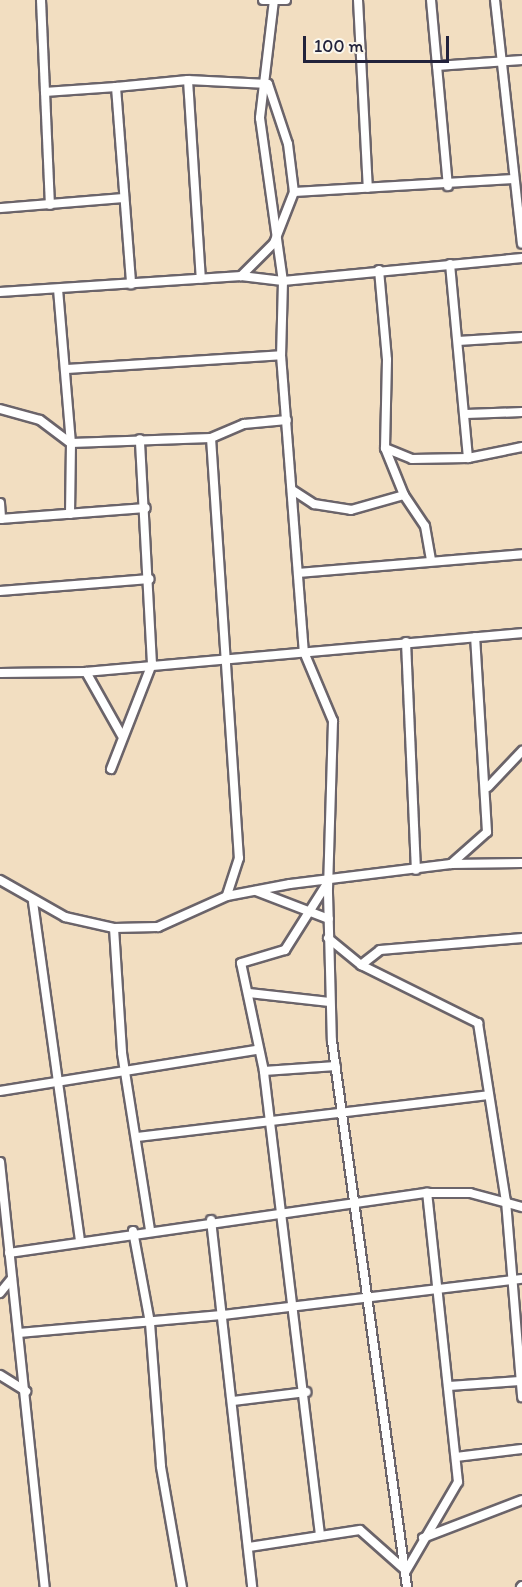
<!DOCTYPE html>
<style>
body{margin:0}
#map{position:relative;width:522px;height:1587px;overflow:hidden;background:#f2dec1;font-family:Itim,sans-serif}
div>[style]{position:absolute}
.roads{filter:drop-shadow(2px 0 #6b646a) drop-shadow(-2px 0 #6b646a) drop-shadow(0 2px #6b646a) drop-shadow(0 -2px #6b646a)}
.minor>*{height:8px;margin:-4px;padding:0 4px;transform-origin:4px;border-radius:4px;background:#fff}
span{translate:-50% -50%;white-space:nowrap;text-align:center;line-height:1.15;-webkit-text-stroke:4.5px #fbf7ec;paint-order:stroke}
.scale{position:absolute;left:303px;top:36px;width:146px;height:27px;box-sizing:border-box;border:3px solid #22223b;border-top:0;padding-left:8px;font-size:18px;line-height:21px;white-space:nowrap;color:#22223b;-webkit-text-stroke:4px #fbf7ec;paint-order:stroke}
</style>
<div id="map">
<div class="roads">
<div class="minor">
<div style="left:41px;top:0;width:205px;rotate:87.5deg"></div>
<div style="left:263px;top:0;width:23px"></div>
<div style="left:274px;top:0;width:119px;rotate:96.8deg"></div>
<div style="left:260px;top:118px;width:165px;rotate:82deg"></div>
<div style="left:283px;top:281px;width:74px;rotate:91.5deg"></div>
<div style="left:281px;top:355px;width:298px;rotate:85.6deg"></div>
<div style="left:304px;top:652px;width:75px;rotate:67.2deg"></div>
<div style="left:333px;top:721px;width:172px;rotate:91.7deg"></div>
<div style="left:328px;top:893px;width:148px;rotate:88.5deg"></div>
<div style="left:332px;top:1041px;width:551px;rotate:82.18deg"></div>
<div style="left:358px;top:0;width:188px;rotate:87deg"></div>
<div style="left:431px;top:0;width:187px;rotate:84.8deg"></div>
<div style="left:495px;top:0;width:245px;rotate:83.7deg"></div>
<div style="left:437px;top:66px;width:85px;rotate:-4deg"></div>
<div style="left:188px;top:80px;width:199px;rotate:86.3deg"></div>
<div style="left:116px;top:87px;width:72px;rotate:-5.6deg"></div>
<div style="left:188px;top:80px;width:80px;rotate:2.9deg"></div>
<div style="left:268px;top:84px;width:63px;rotate:71.6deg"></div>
<div style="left:288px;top:144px;width:48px;rotate:82.9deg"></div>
<div style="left:294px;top:192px;width:55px;rotate:111.4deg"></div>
<div style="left:274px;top:243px;width:47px;rotate:135deg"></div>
<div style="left:45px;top:92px;width:71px;rotate:-4deg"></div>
<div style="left:116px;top:87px;width:198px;rotate:85.6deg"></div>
<div style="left:294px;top:192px;width:220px;rotate:-3.4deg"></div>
<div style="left:0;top:208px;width:123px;rotate:-4.6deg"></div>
<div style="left:450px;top:264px;width:195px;rotate:84.7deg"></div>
<div style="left:379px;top:270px;width:90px;rotate:84.9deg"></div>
<div style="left:387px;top:360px;width:88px;rotate:91.3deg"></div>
<div style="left:385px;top:448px;width:51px;rotate:68deg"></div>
<div style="left:404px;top:495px;width:37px;rotate:56deg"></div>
<div style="left:425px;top:526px;width:35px;rotate:80deg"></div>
<div style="left:58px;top:289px;width:155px;rotate:85.2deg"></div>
<div style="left:71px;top:443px;width:71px;rotate:90.8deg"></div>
<div style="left:0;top:292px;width:242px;rotate:-3.8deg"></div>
<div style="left:241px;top:276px;width:42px;rotate:6.8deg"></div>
<div style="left:283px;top:281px;width:240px;rotate:-5.5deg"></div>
<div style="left:458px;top:341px;width:64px;rotate:-3.6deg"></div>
<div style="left:67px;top:369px;width:214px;rotate:-3.7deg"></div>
<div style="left:0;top:409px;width:41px;rotate:15.4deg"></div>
<div style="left:40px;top:420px;width:39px;rotate:37deg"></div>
<div style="left:71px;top:443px;width:140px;rotate:-2deg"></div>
<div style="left:211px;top:438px;width:36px;rotate:-23deg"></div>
<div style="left:244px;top:424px;width:43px;rotate:-5.3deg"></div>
<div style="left:466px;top:414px;width:56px;rotate:-2deg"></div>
<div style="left:211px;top:438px;width:421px;rotate:86.2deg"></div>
<div style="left:239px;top:858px;width:40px;rotate:108deg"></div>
<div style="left:385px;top:448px;width:29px;rotate:22deg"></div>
<div style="left:412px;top:459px;width:56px;rotate:-1deg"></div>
<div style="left:468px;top:458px;width:55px;rotate:-11.5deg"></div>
<div style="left:294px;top:491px;width:24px;rotate:33deg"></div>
<div style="left:314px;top:504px;width:37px;rotate:9deg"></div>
<div style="left:351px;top:510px;width:55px;rotate:-15.8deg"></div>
<div style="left:0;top:503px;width:16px;rotate:86deg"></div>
<div style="left:0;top:519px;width:146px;rotate:-4.3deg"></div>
<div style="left:298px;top:573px;width:225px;rotate:-4.8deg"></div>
<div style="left:0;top:591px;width:150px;rotate:-4.6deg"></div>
<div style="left:406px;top:642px;width:228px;rotate:87.5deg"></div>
<div style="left:86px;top:672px;width:73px;rotate:60.6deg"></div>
<div style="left:0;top:673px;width:86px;rotate:-0.7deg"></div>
<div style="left:86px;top:672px;width:438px;rotate:-5.1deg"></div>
<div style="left:111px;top:769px;width:113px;rotate:-68.7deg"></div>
<div style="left:152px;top:664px;width:225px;rotate:-93.1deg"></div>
<div style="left:488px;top:787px;width:50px;rotate:-46.6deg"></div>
<div style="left:451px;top:864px;width:48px;rotate:-41.6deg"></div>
<div style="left:487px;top:832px;width:195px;rotate:-93.5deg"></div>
<div style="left:0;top:880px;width:75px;rotate:29.6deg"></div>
<div style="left:65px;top:917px;width:50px;rotate:12.7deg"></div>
<div style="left:114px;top:928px;width:44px;rotate:-1.3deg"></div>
<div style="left:158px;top:927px;width:76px;rotate:-24.2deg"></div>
<div style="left:227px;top:896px;width:64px;rotate:-10.8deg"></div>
<div style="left:290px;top:884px;width:162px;rotate:-7.1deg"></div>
<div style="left:451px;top:864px;width:71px;rotate:-0.8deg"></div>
<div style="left:256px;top:891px;width:78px;rotate:21deg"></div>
<div style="left:33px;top:902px;width:341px;rotate:82.1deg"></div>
<div style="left:114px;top:928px;width:125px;rotate:86.3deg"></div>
<div style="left:122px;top:1053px;width:178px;rotate:81deg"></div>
<div style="left:328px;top:938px;width:43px;rotate:39.3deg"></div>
<div style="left:361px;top:965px;width:131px;rotate:26.4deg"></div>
<div style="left:478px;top:1023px;width:180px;rotate:81.1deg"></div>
<div style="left:506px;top:1201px;width:197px;rotate:85.3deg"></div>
<div style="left:361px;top:965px;width:24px;rotate:-38deg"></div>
<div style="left:380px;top:950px;width:143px;rotate:-4.8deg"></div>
<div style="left:249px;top:993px;width:81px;rotate:6.4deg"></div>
<div style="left:264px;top:1071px;width:72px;rotate:-4deg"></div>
<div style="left:0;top:1091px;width:259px;rotate:-9.1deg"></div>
<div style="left:137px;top:1137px;width:354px;rotate:-6.8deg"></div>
<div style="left:0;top:1162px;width:427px;rotate:84deg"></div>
<div style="left:211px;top:1220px;width:369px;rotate:83.6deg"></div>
<div style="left:133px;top:1231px;width:94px;rotate:79.5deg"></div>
<div style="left:150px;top:1323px;width:144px;rotate:85.6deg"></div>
<div style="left:161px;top:1467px;width:122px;rotate:80.1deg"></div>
<div style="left:9px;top:1253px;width:422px;rotate:-8.2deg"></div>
<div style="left:427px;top:1193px;width:43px"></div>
<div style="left:470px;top:1193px;width:54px;rotate:15.1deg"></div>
<div style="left:0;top:1293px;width:19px;rotate:-51deg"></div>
<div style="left:20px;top:1333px;width:204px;rotate:-5.1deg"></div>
<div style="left:223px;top:1315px;width:301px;rotate:-6.9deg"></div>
<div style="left:0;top:1375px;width:31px;rotate:32deg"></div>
<div style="left:449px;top:1386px;width:71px;rotate:-4deg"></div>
<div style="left:233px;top:1401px;width:74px;rotate:-7deg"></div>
<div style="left:456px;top:1457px;width:66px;rotate:-6.9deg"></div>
<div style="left:320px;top:1535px;width:467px;rotate:-96.9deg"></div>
<div style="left:264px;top:1071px;width:110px;rotate:-102deg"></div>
<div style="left:241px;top:963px;width:46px;rotate:-16.5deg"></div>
<div style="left:285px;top:950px;width:80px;rotate:-57.7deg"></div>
<div style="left:423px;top:1538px;width:106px;rotate:-21deg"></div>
<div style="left:249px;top:1547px;width:112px;rotate:-8.7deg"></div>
<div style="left:360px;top:1530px;width:60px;rotate:41.6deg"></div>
<div style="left:406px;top:1571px;width:103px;rotate:-59.7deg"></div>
<div style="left:458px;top:1482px;width:291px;rotate:-96.1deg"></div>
<div style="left:521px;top:1587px;width:1px;rotate:-45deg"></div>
</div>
</div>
<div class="scale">100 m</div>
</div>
